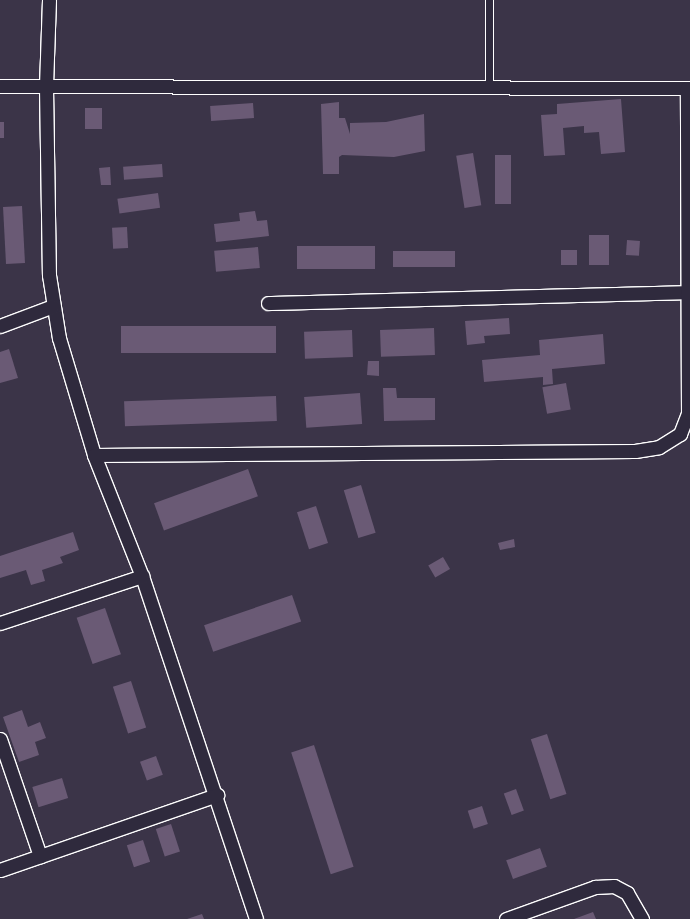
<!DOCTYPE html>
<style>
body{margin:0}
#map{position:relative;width:690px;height:919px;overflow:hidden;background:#3b3448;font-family:"Architects Daughter",sans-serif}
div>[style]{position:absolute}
.building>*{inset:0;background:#6a5a75;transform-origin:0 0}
.roads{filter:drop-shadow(1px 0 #fff) drop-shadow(-1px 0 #fff) drop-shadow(0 1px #fff) drop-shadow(0 -1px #fff)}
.service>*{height:7px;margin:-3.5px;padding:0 3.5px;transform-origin:3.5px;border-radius:3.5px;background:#2f2a3d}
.minor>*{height:13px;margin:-6.5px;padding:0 6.5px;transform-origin:6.5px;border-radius:6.5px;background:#2f2a3d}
span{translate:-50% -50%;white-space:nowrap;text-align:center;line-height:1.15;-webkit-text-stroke:3px #2f2a3d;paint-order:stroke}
</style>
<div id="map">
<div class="building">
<div style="clip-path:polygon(621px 99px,625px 152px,601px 154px,599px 132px,584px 133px,584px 126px,563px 128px,565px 155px,544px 156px,541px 115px,557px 114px,557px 104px)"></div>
<div style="clip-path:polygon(339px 102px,339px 118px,345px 118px,350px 134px,350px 123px,386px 122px,424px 114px,425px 151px,394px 157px,342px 155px,339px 157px,339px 174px,323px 174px,321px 104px)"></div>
<div style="left:253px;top:103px;width:15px;height:43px;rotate:86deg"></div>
<div style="left:102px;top:108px;width:21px;height:17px;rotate:90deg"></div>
<div style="left:0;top:122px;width:4px;height:16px"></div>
<div style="left:473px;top:153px;width:53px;height:17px;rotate:81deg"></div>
<div style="left:495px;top:155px;width:16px;height:49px"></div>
<div style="left:162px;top:164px;width:13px;height:39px;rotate:86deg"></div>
<div style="clip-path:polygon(110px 167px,111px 185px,101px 185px,99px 168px)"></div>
<div style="left:158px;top:193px;width:15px;height:41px;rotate:82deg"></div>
<div style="left:22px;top:206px;width:57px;height:19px;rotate:87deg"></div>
<div style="clip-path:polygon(255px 211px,257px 221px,267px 220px,269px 236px,216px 242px,214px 224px,240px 221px,239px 213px)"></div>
<div style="left:127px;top:227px;width:21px;height:15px;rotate:87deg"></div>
<div style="left:589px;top:235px;width:20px;height:30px"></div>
<div style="left:627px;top:240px;width:13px;height:15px;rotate:4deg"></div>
<div style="left:375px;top:246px;width:23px;height:78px;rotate:90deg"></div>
<div style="left:258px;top:247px;width:21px;height:44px;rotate:85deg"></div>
<div style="left:561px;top:250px;width:16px;height:15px"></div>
<div style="left:455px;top:251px;width:16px;height:62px;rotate:90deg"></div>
<div style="clip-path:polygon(509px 318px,510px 334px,484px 336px,485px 343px,467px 345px,465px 321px)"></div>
<div style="left:276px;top:326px;width:27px;height:155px;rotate:90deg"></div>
<div style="left:434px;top:328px;width:27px;height:54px;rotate:88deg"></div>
<div style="left:352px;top:330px;width:27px;height:48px;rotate:88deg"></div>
<div style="clip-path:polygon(603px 334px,605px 364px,552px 369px,553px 384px,543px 385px,543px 377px,484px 382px,482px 360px,540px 355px,539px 340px)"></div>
<div style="clip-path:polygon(9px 349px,18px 378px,0 383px,0 352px)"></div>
<div style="clip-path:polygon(368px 361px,379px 361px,379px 376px,367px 375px)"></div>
<div style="left:566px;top:383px;width:27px;height:24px;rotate:80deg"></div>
<div style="clip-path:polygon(383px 388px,396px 388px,397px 398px,435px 398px,435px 420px,384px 421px)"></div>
<div style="left:360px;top:393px;width:31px;height:56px;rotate:86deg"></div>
<div style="left:276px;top:396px;width:25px;height:152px;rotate:88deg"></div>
<div style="left:248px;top:469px;width:29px;height:100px;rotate:70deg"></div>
<div style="left:361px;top:485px;width:50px;height:18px;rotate:73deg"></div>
<div style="left:316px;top:506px;width:39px;height:20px;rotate:72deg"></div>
<div style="clip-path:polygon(73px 532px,79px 550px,60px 557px,63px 563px,42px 570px,45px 581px,31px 585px,26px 570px,0 578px,0 556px)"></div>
<div style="clip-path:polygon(514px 539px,515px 547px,500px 550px,498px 543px)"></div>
<div style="left:443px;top:557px;width:14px;height:17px;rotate:60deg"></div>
<div style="left:292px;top:595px;width:28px;height:93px;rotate:71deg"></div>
<div style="left:105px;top:608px;width:49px;height:30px;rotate:71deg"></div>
<div style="left:131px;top:681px;width:49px;height:19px;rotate:72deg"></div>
<div style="clip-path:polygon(22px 710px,28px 727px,40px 722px,46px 738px,35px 742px,39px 755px,19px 762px,3px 717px)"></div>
<div style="left:547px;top:734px;width:63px;height:17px;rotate:72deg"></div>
<div style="left:314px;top:745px;width:128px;height:24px;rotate:72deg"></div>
<div style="left:156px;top:756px;width:20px;height:17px;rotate:70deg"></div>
<div style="left:62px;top:778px;width:21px;height:31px;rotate:73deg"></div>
<div style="left:516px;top:789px;width:23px;height:13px;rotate:70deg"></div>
<div style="left:482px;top:806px;width:19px;height:15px;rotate:72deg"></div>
<div style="left:171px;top:824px;width:29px;height:16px;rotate:72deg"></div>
<div style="left:143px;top:840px;width:23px;height:17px;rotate:72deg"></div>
<div style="left:540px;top:848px;width:20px;height:36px;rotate:70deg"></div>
<div style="clip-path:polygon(593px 912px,596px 919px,574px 919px)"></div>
<div style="clip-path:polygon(202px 914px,204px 919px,187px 919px)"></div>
</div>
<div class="roads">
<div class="service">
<div style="left:489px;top:0;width:89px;rotate:90deg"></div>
</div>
<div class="minor">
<div style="left:49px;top:0;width:87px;rotate:92deg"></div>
<div style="left:46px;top:87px;width:188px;rotate:89.1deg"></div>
<div style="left:49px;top:275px;width:64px;rotate:81deg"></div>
<div style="left:59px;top:338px;width:122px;rotate:73.3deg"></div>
<div style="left:94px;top:455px;width:130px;rotate:68.4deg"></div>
<div style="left:142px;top:576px;width:361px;rotate:71.6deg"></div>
<div style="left:0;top:86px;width:690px;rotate:0.17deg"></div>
<div style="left:268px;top:303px;width:418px;rotate:-1.5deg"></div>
<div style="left:0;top:326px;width:57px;rotate:-20.7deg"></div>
<div style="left:94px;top:455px;width:541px;rotate:-0.42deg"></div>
<div style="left:635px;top:451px;width:24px;rotate:-9deg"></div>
<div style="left:659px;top:447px;width:25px;rotate:-32deg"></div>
<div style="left:680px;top:434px;width:22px;rotate:-69deg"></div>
<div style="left:688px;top:413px;width:325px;rotate:-90.2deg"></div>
<div style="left:0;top:623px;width:150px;rotate:-18.3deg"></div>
<div style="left:0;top:739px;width:124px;rotate:71.1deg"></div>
<div style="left:0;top:870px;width:230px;rotate:-19.1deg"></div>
<div style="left:506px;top:919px;width:95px;rotate:-19.8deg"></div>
<div style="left:595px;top:887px;width:19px;rotate:-3deg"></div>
<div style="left:614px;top:886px;width:15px;rotate:28deg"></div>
<div style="left:627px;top:893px;width:30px;rotate:60deg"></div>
</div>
</div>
</div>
